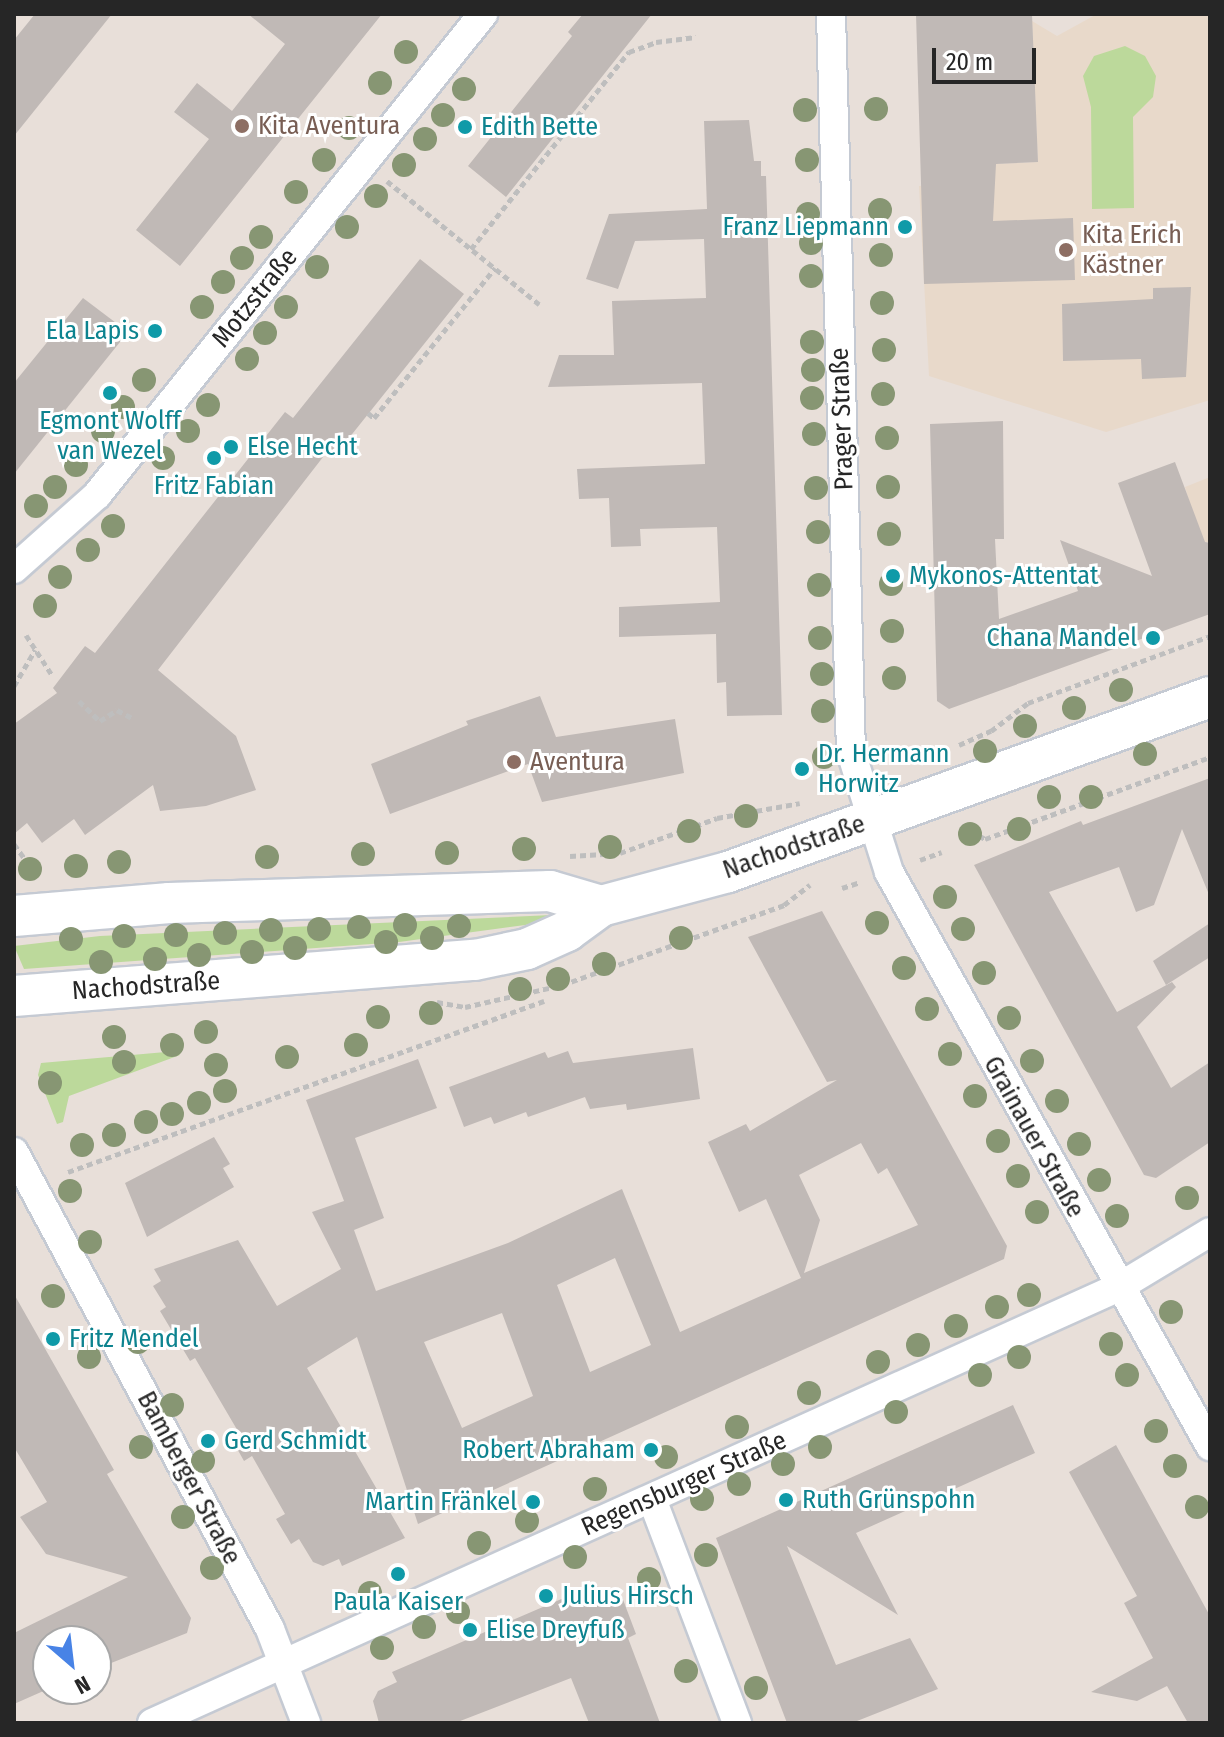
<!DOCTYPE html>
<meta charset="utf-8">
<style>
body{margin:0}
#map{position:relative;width:1224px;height:1737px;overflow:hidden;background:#e8dfd9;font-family:"Fira Sans Condensed",sans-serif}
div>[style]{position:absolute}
.education>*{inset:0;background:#e8d9ca}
.green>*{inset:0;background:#bcd99b}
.building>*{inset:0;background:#c0b9b6}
.path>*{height:5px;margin-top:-2.5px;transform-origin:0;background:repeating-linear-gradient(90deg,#bebebe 0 6px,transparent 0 10px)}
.roads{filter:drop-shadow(2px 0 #c5cad3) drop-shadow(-2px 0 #c5cad3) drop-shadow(0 2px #c5cad3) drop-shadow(0 -2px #c5cad3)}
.minor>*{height:28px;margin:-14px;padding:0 14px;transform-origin:14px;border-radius:14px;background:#fff}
.secondary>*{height:40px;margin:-20px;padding:0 20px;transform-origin:20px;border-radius:20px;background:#fff}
.trees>*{width:24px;height:24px;margin:-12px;border-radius:50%;background:#879673}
.dots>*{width:22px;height:22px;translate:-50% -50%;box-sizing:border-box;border:4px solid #fff;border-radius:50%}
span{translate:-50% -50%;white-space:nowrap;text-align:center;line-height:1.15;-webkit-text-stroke:6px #fff;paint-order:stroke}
.education-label{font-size:26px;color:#785e54}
.left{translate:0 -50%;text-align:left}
.culture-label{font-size:26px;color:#0d838f}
.right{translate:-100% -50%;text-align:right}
.street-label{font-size:26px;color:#262626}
.frame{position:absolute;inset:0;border:16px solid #262626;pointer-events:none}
.north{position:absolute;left:32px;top:1625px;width:80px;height:80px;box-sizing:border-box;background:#fff;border:2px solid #a8a8a8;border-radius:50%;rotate:152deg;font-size:22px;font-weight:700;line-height:32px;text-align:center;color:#262626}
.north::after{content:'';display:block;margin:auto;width:28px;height:36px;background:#4883e6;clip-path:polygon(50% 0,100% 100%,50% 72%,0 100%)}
.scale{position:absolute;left:932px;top:48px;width:104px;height:36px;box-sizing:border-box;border:4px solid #262626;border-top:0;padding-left:10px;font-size:24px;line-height:28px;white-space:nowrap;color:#262626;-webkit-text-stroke:6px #fff;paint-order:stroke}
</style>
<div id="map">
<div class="education">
<div style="clip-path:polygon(1097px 14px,1210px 14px,1210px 400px,1106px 432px,929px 376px,919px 186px,995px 183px,994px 164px,1038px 162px,1032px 21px,1057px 36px)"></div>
<div style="clip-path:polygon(1210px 477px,1210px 543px,1201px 541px,1185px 487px)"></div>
</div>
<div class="green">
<div style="clip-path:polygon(1125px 46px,1145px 56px,1156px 76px,1153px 97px,1133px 117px,1134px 208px,1092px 209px,1091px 107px,1083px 76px,1094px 56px)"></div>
<div style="clip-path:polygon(552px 915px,548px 922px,399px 942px,24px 969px,14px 946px,100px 936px)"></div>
<div style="clip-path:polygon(177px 1051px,180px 1055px,69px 1096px,63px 1122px,57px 1124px,38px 1075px,41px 1063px)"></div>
</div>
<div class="building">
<div style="clip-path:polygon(35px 14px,112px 14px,14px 136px,14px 40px)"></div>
<div style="clip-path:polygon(248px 14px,382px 14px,180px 266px,136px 230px,209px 139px,174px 112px,197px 83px,232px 111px,285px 44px)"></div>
<div style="clip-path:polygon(583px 14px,652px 14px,506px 197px,468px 166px,572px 36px,568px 32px)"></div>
<div style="clip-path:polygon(916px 14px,1032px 14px,1038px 162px,996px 164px,993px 221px,1073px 218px,1075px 280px,924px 284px)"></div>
<div style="clip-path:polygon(749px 120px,754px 161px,761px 161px,761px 176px,766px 176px,782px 715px,727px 716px,726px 682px,717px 683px,716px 634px,619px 637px,619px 607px,720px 602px,717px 527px,640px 529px,641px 546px,611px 547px,609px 498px,579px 499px,577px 469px,705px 464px,702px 383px,548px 387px,559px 355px,614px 355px,612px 301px,706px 298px,704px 239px,635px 241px,618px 289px,586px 279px,609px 214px,707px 209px,704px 121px)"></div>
<div style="clip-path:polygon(420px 259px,464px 294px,337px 453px,330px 448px,158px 670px,236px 736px,256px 790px,206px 806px,160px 811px,153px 785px,85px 835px,74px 819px,42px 843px,27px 823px,14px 834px,14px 724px,57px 693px,53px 688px,85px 646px,95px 653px,285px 412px,293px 418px)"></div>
<div style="clip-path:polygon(1191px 287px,1186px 377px,1142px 379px,1141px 359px,1063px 361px,1062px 304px,1153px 299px,1153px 288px)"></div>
<div style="clip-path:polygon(83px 298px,128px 332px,14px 474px,14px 383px)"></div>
<div style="clip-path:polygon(1003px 421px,1004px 539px,995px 539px,999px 619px,1078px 591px,1060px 540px,1152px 576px,1118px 483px,1175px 462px,1205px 542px,1210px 543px,1210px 614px,949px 709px,937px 701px,930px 424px)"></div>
<div style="clip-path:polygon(540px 696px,556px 737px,675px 719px,684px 773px,542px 802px,528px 764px,390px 814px,371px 764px,468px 725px,466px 721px)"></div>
<div style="clip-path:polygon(1210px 778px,1210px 897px,1182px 829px,1154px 905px,1136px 912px,1119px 867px,1049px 892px,1117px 1012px,1172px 982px,1176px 987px,1137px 1027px,1171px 1088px,1210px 1062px,1210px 1142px,1156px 1178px,1144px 1175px,974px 865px,1081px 821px,1083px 825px)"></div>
<div style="clip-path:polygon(evenodd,822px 911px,1007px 1246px,1004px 1259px,418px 1524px,357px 1337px,307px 1368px,405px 1538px,342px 1566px,339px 1559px,323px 1566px,313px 1562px,299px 1539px,291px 1544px,276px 1519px,285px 1514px,252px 1456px,244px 1461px,231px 1438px,239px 1433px,195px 1358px,190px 1361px,160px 1311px,166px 1307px,153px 1286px,161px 1281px,154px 1269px,238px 1240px,277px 1306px,341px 1269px,312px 1212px,344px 1201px,306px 1100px,418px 1059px,437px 1108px,355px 1138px,384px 1218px,354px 1230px,376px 1291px,508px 1243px,622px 1189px,680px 1332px,801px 1278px,766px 1199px,739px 1212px,708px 1142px,746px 1124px,750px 1131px,837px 1080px,827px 1082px,748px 937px,822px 911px,861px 1143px,878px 1174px,887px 1168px,918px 1225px,804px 1273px,820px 1220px,799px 1175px,861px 1143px,822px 911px,615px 1258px,651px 1345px,590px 1372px,557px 1285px,615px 1258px,822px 911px,502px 1313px,533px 1396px,462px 1428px,424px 1342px,502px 1313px)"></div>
<div style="clip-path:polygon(1210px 923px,1210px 957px,1166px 985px,1153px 961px)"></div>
<div style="clip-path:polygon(693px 1048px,700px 1099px,627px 1110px,626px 1104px,590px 1109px,585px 1097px,528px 1117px,526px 1112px,494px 1124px,491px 1117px,464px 1127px,449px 1087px,545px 1052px,548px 1058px,568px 1051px,573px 1063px)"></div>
<div style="clip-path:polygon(214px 1137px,230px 1164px,223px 1168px,234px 1187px,147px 1237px,125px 1183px)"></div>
<div style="clip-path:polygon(14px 1294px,114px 1470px,107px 1474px,191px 1618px,187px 1633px,96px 1669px,96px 1641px,48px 1641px,48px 1689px,14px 1704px,14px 1633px,128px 1577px,46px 1554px,20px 1517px,47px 1502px,14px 1447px)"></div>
<div style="clip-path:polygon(1013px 1405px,1035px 1453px,856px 1533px,898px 1615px,787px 1546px,836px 1665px,910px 1638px,938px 1689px,852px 1723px,787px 1723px,716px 1538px)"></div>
<div style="clip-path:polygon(1116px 1445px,1210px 1616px,1210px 1723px,1188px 1723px,1167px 1686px,1137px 1701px,1091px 1692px,1153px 1658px,1124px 1603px,1137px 1596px,1069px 1472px)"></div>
<div style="clip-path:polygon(594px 1585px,622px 1597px,636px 1634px,628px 1638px,660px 1723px,589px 1723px,571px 1678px,455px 1723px,379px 1723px,373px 1701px,378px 1691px,397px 1682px,392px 1672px)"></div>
</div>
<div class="path">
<div style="left:387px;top:181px;width:196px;rotate:39deg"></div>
<div style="left:471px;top:249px;width:253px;rotate:-51.3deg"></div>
<div style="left:629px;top:52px;width:29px;rotate:-20deg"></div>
<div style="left:656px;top:42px;width:40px;rotate:-7.1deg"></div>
<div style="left:368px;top:413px;width:8px;rotate:40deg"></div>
<div style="left:374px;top:418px;width:193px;rotate:-51.1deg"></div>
<div style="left:26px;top:635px;width:48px;rotate:57deg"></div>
<div style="left:14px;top:686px;width:42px;rotate:-59.7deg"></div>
<div style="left:79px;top:701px;width:29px;rotate:44deg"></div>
<div style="left:100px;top:721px;width:20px;rotate:-33deg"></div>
<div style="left:117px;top:710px;width:17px;rotate:28deg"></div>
<div style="left:959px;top:745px;width:35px;rotate:-24deg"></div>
<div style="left:991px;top:731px;width:46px;rotate:-37.1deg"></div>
<div style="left:1028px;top:703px;width:194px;rotate:-20.2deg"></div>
<div style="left:961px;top:826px;width:27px;rotate:28deg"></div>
<div style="left:985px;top:839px;width:239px;rotate:-20deg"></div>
<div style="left:14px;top:844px;width:19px;rotate:54deg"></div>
<div style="left:570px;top:856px;width:50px;rotate:-3.4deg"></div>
<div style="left:620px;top:853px;width:103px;rotate:-19.8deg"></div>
<div style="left:717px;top:818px;width:84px;rotate:-10.2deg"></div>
<div style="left:920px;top:860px;width:23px;rotate:-20deg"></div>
<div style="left:842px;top:888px;width:19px;rotate:-18deg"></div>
<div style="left:437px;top:1002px;width:28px;rotate:10deg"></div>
<div style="left:465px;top:1007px;width:99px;rotate:-12.8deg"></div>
<div style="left:562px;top:985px;width:236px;rotate:-19.8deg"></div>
<div style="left:784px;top:905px;width:33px;rotate:-38deg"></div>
<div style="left:68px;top:1172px;width:506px;rotate:-19.76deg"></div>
</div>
<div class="roads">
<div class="minor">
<div style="left:831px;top:14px;width:738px;rotate:88.45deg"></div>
<div style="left:851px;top:752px;width:126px;rotate:72.4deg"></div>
<div style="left:889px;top:872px;width:658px;rotate:60.78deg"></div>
<div style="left:14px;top:569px;width:111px;rotate:-41.7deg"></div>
<div style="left:97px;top:495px;width:617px;rotate:-51.25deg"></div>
<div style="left:14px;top:1152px;width:541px;rotate:61.78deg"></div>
<div style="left:270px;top:1629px;width:101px;rotate:69deg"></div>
<div style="left:652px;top:1499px;width:240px;rotate:69.2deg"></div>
<div style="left:152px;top:1723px;width:1061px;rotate:-24.27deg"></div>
<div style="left:1119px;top:1287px;width:106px;rotate:-31.1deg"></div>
</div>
<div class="secondary">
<div style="left:14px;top:916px;width:156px;rotate:-4.8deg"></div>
<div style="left:169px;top:903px;width:381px;rotate:-1.8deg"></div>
<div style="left:550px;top:891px;width:53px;rotate:16.4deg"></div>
<div style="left:14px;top:996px;width:462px;rotate:-4.5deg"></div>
<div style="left:475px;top:960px;width:53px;rotate:-11.9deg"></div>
<div style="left:527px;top:949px;width:44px;rotate:-24.2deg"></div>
<div style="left:567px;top:931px;width:42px;rotate:-36.3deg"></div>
<div style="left:601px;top:906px;width:131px;rotate:-15deg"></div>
<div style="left:728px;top:872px;width:513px;rotate:-19.95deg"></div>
</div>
</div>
<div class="trees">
<div style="left:406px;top:52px"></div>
<div style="left:380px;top:83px"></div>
<div style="left:464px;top:89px"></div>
<div style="left:876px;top:109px"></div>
<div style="left:805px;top:110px"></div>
<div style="left:443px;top:115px"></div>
<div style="left:349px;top:128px"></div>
<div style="left:425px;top:139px"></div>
<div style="left:324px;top:160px"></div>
<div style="left:807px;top:160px"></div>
<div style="left:404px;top:165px"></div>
<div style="left:296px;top:192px"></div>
<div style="left:376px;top:196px"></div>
<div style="left:880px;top:210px"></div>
<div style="left:808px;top:214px"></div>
<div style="left:347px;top:227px"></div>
<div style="left:261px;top:237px"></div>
<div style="left:811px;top:243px"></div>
<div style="left:881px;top:255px"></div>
<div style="left:242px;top:258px"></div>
<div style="left:317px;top:267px"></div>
<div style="left:811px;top:276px"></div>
<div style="left:223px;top:282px"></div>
<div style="left:882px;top:303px"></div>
<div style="left:202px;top:307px"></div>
<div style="left:286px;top:307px"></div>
<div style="left:265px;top:333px"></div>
<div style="left:812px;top:342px"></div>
<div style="left:884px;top:350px"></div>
<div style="left:247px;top:359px"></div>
<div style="left:813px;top:370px"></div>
<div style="left:144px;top:380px"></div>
<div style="left:883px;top:394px"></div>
<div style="left:812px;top:398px"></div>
<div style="left:208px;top:405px"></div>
<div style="left:123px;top:407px"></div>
<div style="left:103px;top:431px"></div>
<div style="left:188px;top:431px"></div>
<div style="left:814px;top:434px"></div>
<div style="left:887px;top:438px"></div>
<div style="left:163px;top:458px"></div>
<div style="left:76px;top:465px"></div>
<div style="left:55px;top:487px"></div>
<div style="left:888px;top:487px"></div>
<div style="left:816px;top:488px"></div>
<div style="left:36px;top:506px"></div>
<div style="left:113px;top:526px"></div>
<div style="left:818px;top:532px"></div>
<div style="left:889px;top:534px"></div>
<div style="left:88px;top:550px"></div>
<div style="left:60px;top:577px"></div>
<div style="left:891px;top:584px"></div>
<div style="left:819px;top:585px"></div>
<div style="left:45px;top:606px"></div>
<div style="left:892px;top:631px"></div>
<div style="left:820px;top:638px"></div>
<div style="left:822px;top:674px"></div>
<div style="left:894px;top:678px"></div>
<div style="left:1121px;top:690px"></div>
<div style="left:1074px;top:708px"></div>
<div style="left:823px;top:711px"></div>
<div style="left:1025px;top:726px"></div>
<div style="left:985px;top:751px"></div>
<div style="left:1145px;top:754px"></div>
<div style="left:824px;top:757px"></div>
<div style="left:1049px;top:797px"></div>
<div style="left:1091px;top:797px"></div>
<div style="left:746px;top:816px"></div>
<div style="left:1019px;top:829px"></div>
<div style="left:689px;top:831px"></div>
<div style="left:970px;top:834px"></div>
<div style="left:610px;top:847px"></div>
<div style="left:524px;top:849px"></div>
<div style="left:447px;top:853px"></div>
<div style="left:363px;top:854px"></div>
<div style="left:267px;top:857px"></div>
<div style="left:119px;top:862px"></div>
<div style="left:76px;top:866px"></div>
<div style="left:30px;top:869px"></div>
<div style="left:945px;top:897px"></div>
<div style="left:877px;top:923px"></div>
<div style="left:405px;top:925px"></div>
<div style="left:459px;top:926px"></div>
<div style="left:359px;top:927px"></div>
<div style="left:319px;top:929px"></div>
<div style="left:963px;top:929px"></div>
<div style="left:271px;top:930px"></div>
<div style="left:225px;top:933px"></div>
<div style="left:176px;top:935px"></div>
<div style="left:124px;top:936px"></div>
<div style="left:432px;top:938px"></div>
<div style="left:681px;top:938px"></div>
<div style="left:71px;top:939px"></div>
<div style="left:386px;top:942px"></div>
<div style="left:295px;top:948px"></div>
<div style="left:252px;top:952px"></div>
<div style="left:199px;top:955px"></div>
<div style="left:155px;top:959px"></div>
<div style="left:101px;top:962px"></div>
<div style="left:604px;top:964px"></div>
<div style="left:904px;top:968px"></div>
<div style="left:984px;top:973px"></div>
<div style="left:558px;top:979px"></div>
<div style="left:520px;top:989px"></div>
<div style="left:927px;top:1009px"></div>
<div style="left:431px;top:1013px"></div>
<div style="left:378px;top:1017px"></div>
<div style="left:1009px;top:1018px"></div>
<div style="left:206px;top:1032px"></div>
<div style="left:114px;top:1037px"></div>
<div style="left:172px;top:1045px"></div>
<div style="left:356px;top:1045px"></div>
<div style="left:950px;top:1054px"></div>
<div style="left:287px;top:1057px"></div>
<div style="left:1032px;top:1061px"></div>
<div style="left:124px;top:1062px"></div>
<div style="left:216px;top:1065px"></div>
<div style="left:50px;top:1083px"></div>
<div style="left:225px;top:1091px"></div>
<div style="left:975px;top:1096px"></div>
<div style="left:1057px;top:1101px"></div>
<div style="left:199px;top:1103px"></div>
<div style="left:172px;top:1114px"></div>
<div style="left:146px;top:1122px"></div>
<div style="left:114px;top:1135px"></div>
<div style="left:998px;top:1141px"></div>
<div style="left:1079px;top:1144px"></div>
<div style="left:82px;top:1145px"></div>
<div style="left:1018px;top:1176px"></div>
<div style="left:1099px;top:1180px"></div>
<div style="left:70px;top:1191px"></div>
<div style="left:1187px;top:1198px"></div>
<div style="left:1037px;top:1212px"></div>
<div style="left:1117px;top:1216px"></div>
<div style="left:90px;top:1242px"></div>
<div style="left:1029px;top:1295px"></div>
<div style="left:53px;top:1296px"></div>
<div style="left:997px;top:1307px"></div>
<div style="left:1171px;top:1312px"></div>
<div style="left:956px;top:1326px"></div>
<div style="left:138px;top:1342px"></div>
<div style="left:1111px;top:1344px"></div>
<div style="left:918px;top:1345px"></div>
<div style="left:89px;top:1357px"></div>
<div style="left:1019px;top:1357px"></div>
<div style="left:878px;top:1362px"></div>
<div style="left:980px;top:1375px"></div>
<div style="left:1127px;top:1375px"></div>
<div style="left:809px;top:1393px"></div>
<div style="left:172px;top:1405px"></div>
<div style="left:896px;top:1412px"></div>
<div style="left:737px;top:1427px"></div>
<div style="left:1156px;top:1431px"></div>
<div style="left:141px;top:1447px"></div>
<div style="left:820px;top:1447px"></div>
<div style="left:666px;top:1457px"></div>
<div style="left:203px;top:1461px"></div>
<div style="left:783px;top:1464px"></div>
<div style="left:1175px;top:1466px"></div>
<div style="left:739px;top:1484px"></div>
<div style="left:595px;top:1489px"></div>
<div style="left:702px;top:1499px"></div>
<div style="left:1197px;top:1507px"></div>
<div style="left:183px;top:1517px"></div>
<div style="left:527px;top:1521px"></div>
<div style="left:479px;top:1543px"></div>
<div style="left:706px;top:1555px"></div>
<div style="left:575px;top:1557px"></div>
<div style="left:212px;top:1568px"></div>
<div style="left:649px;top:1579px"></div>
<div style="left:370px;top:1593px"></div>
<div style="left:458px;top:1612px"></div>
<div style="left:424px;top:1627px"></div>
<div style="left:382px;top:1648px"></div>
<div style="left:686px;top:1671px"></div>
<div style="left:756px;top:1688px"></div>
</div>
<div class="dots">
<div style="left:242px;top:126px;background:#8d6e63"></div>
<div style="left:465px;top:127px;background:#0f9aa8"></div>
<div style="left:905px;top:227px;background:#0f9aa8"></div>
<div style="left:1066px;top:250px;background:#8d6e63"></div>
<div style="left:155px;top:331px;background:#0f9aa8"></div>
<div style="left:110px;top:393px;background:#0f9aa8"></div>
<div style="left:231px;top:447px;background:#0f9aa8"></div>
<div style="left:214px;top:458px;background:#0f9aa8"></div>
<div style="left:893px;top:576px;background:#0f9aa8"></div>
<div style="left:1153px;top:638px;background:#0f9aa8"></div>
<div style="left:514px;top:762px;background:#8d6e63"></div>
<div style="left:802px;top:769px;background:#0f9aa8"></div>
<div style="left:53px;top:1339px;background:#0f9aa8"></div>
<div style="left:208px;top:1441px;background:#0f9aa8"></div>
<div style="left:651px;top:1450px;background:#0f9aa8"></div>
<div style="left:786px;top:1500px;background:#0f9aa8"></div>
<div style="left:533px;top:1502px;background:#0f9aa8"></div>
<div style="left:398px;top:1574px;background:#0f9aa8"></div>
<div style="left:546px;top:1596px;background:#0f9aa8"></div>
<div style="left:470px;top:1630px;background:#0f9aa8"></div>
</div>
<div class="education-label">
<span class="left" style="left:258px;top:126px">Kita Aventura</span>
<span class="left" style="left:1082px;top:250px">Kita Erich<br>Kästner</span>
<span class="left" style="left:530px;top:762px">Aventura</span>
</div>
<div class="culture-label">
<span class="left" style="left:481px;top:127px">Edith Bette</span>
<span class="right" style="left:889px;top:227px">Franz Liepmann</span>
<span class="right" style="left:139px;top:331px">Ela Lapis</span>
<span style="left:110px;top:436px">Egmont Wolff<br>van Wezel</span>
<span class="left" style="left:247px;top:447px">Else Hecht</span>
<span style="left:214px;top:486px">Fritz Fabian</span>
<span class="left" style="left:909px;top:576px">Mykonos-Attentat</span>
<span class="right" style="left:1137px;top:638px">Chana Mandel</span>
<span class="left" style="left:818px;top:769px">Dr. Hermann<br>Horwitz</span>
<span class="left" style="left:69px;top:1339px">Fritz Mendel</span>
<span class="left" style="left:224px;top:1441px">Gerd Schmidt</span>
<span class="right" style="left:635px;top:1450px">Robert Abraham</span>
<span class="left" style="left:802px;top:1500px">Ruth Grünspohn</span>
<span class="right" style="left:517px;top:1502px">Martin Fränkel</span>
<span class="left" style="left:562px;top:1596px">Julius Hirsch</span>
<span style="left:398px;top:1602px">Paula Kaiser</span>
<span class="left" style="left:486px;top:1630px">Elise Dreyfuß</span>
</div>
<div class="street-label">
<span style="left:255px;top:298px;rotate:-51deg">Motzstraße</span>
<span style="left:842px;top:419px;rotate:-92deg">Prager Straße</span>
<span style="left:794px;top:847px;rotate:-19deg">Nachodstraße</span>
<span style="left:146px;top:986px;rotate:-4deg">Nachodstraße</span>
<span style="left:1034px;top:1137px;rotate:61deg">Grainauer Straße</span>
<span style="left:189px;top:1478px;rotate:62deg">Bamberger Straße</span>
<span style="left:684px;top:1484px;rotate:-24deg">Regensburger Straße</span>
</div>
<div class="frame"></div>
<div class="north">N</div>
<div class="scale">20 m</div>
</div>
